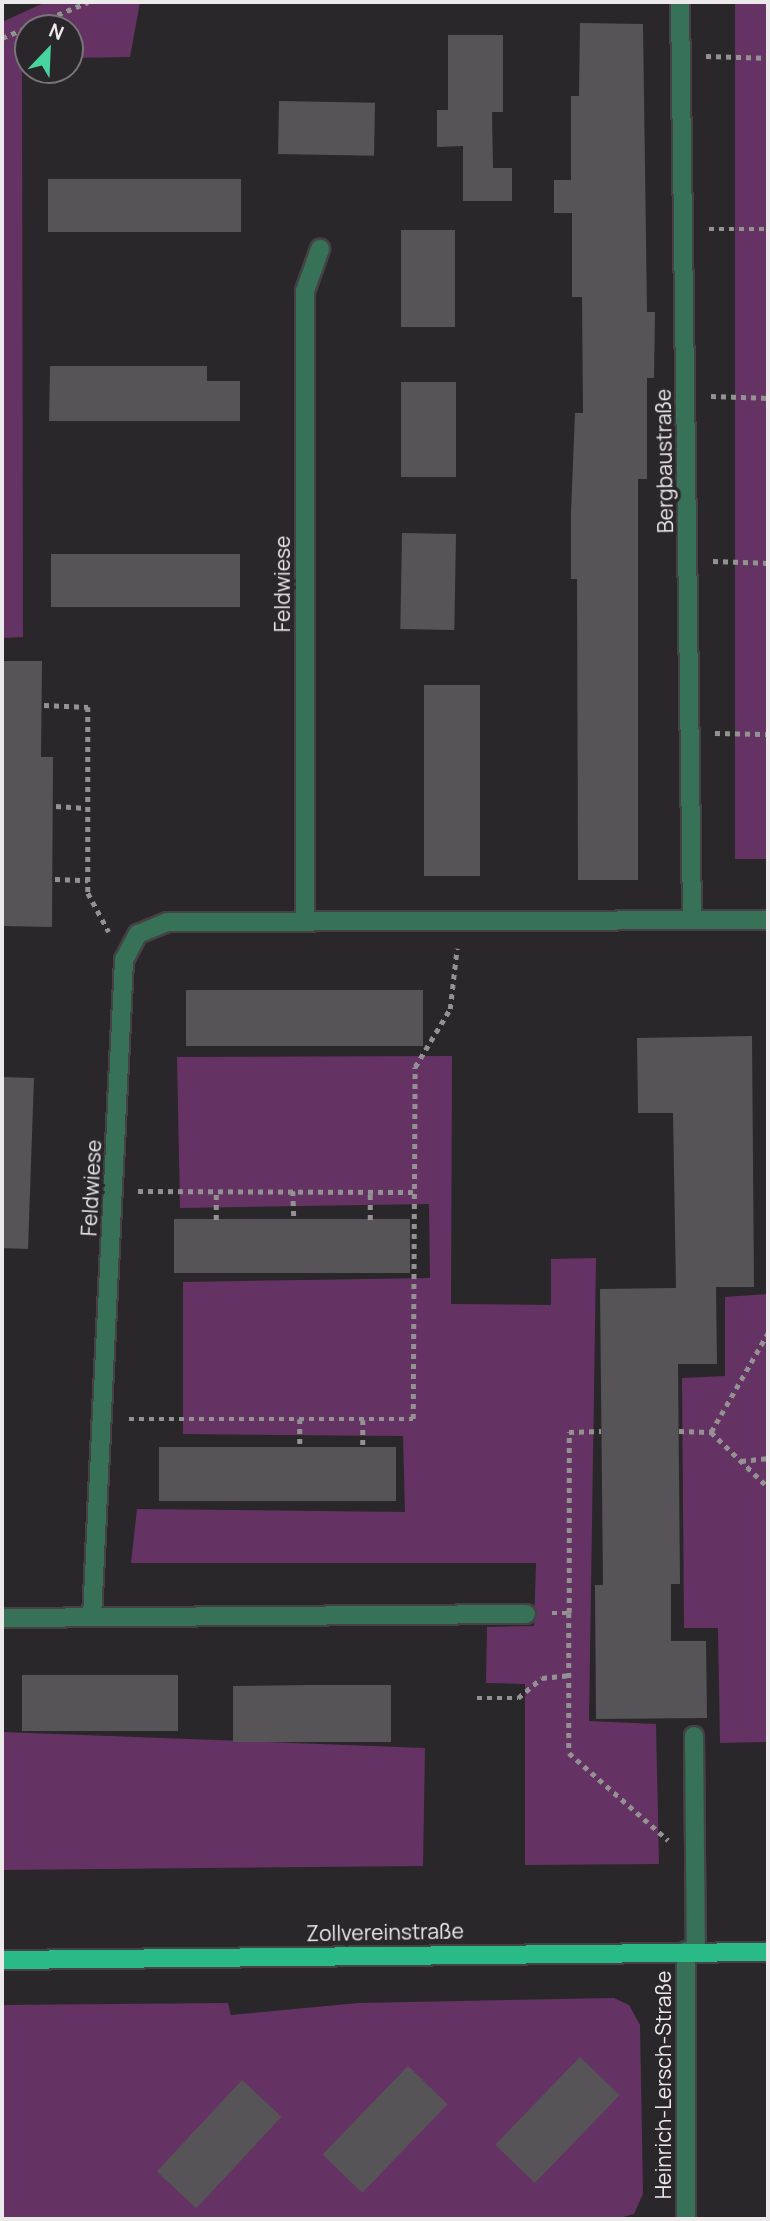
<!DOCTYPE html>
<meta charset="utf-8">
<style>
body{margin:0}
#map{position:relative;width:770px;height:2221px;overflow:hidden;background:#2a272a;font-family:Manrope,sans-serif}
div>[style]{position:absolute}
.green>*{inset:0;background:#643364;transform-origin:0 0}
.building>*{inset:0;background:#575457;transform-origin:0 0}
.path>*{height:4.5px;margin-top:-2.25px;transform-origin:0;background:repeating-linear-gradient(90deg,#949193 0 5px,transparent 0 10px)}
.roads{filter:drop-shadow(2px 0 #454245) drop-shadow(-2px 0 #454245) drop-shadow(0 2px #454245) drop-shadow(0 -2px #454245)}
.minor>*{height:18px;margin:-9px;padding:0 9px;transform-origin:9px;border-radius:9px;background:#377158}
.major>*{height:18px;margin:-9px;padding:0 9px;transform-origin:9px;border-radius:9px;background:#2aba87}
span{translate:-50% -50%;white-space:nowrap;text-align:center;line-height:1.15;-webkit-text-stroke:7px #2a272a;paint-order:stroke}
.street-label{font-size:21px;color:#ebe9ea}
.frame{position:absolute;inset:0;border:4px solid #ebe9ea;pointer-events:none}
.north{position:absolute;left:14px;top:14px;width:70px;height:70px;box-sizing:border-box;background:#2a272a;border:2px solid #777577;border-radius:50%;rotate:23deg;font-size:19px;font-weight:700;line-height:28px;text-align:center;color:#ebe9ea}
.north::after{content:'';display:block;margin:auto;width:24px;height:32px;background:#47d49e;clip-path:polygon(50% 0,100% 100%,50% 72%,0 100%)}
</style>
<div id="map">
<div class="green">
<div style="clip-path:polygon(46px 2px,140px 2px,130px 57px,70px 58px,70px 28px,28px 28px,28px 58px,22px 58px,23px 637px,2px 638px,2px 22px)"></div>
<div style="left:735px;top:2px;width:33px;height:857px"></div>
<div style="clip-path:polygon(452px 1056px,451px 1304px,551px 1305px,551px 1259px,596px 1258px,589px 1721px,656px 1724px,659px 1864px,525px 1865px,525px 1684px,486px 1683px,487px 1627px,534px 1626px,536px 1563px,131px 1563px,137px 1509px,405px 1512px,403px 1436px,183px 1434px,183px 1282px,430px 1278px,429px 1204px,180px 1208px,177px 1057px)"></div>
<div style="clip-path:polygon(768px 1294px,768px 1742px,720px 1743px,718px 1628px,684px 1628px,682px 1378px,725px 1376px,725px 1297px)"></div>
<div style="clip-path:polygon(2px 1732px,425px 1748px,423px 1866px,2px 1870px)"></div>
<div style="clip-path:polygon(614px 1998px,629px 2005px,640px 2025px,643px 2194px,634px 2214px,616px 2219px,2px 2219px,2px 2005px,228px 2003px,231px 2015px,359px 2003px)"></div>
</div>
<div class="building">
<div style="clip-path:polygon(580px 23px,643px 24px,647px 312px,655px 312px,654px 378px,647px 378px,647px 479px,638px 479px,638px 880px,578px 880px,577px 579px,571px 579px,571px 513px,575px 413px,583px 413px,582px 297px,572px 297px,572px 213px,554px 213px,554px 180px,571px 180px,571px 96px,579px 96px)"></div>
<div style="clip-path:polygon(448px 35px,503px 35px,503px 112px,492px 112px,493px 168px,512px 168px,512px 201px,463px 201px,463px 146px,437px 147px,437px 110px,448px 110px)"></div>
<div style="left:279px;top:101px;width:96px;height:53px;rotate:1deg"></div>
<div style="left:48px;top:179px;width:193px;height:53px"></div>
<div style="left:401px;top:230px;width:54px;height:97px"></div>
<div style="clip-path:polygon(50px 366px,207px 366px,207px 381px,240px 381px,240px 421px,49px 421px)"></div>
<div style="left:401px;top:382px;width:55px;height:95px"></div>
<div style="left:402px;top:533px;width:54px;height:96px;rotate:1deg"></div>
<div style="left:51px;top:554px;width:189px;height:53px"></div>
<div style="clip-path:polygon(2px 661px,42px 661px,41px 757px,53px 757px,52px 927px,2px 926px)"></div>
<div style="left:424px;top:685px;width:56px;height:191px"></div>
<div style="left:186px;top:990px;width:237px;height:56px"></div>
<div style="clip-path:polygon(752px 1036px,754px 1287px,716px 1287px,717px 1364px,678px 1364px,680px 1584px,671px 1584px,671px 1641px,706px 1641px,707px 1718px,596px 1719px,595px 1585px,603px 1585px,600px 1289px,676px 1288px,673px 1113px,638px 1113px,637px 1038px)"></div>
<div style="left:2px;top:1077px;width:32px;height:171px;rotate:2deg"></div>
<div style="left:174px;top:1219px;width:236px;height:54px"></div>
<div style="left:159px;top:1447px;width:237px;height:54px"></div>
<div style="left:22px;top:1675px;width:156px;height:56px"></div>
<div style="clip-path:polygon(312px 1685px,391px 1685px,391px 1742px,233px 1742px,233px 1686px)"></div>
<div style="left:580px;top:2057px;width:55px;height:122px;rotate:44deg"></div>
<div style="left:408px;top:2066px;width:55px;height:123px;rotate:44deg"></div>
<div style="left:242px;top:2080px;width:54px;height:125px;rotate:43deg"></div>
</div>
<div class="path">
<div style="left:2px;top:38px;width:93px;rotate:-22.7deg"></div>
<div style="left:706px;top:56px;width:62px;rotate:1.8deg"></div>
<div style="left:709px;top:229px;width:59px"></div>
<div style="left:711px;top:396px;width:57px;rotate:2deg"></div>
<div style="left:713px;top:561px;width:55px;rotate:2.1deg"></div>
<div style="left:44px;top:705px;width:44px;rotate:2.6deg"></div>
<div style="left:88px;top:707px;width:186px;rotate:90deg"></div>
<div style="left:88px;top:893px;width:44px;rotate:61.7deg"></div>
<div style="left:715px;top:733px;width:53px;rotate:1.1deg"></div>
<div style="left:56px;top:806px;width:30px;rotate:4deg"></div>
<div style="left:55px;top:879px;width:33px;rotate:2deg"></div>
<div style="left:138px;top:1191px;width:276px;rotate:0.2deg"></div>
<div style="left:293px;top:1191px;width:29px;rotate:88deg"></div>
<div style="left:216px;top:1220px;width:28px;rotate:-90deg"></div>
<div style="left:370px;top:1220px;width:28px;rotate:-90deg"></div>
<div style="left:129px;top:1419px;width:284px"></div>
<div style="left:413px;top:1419px;width:352px;rotate:-89.7deg"></div>
<div style="left:415px;top:1067px;width:68px;rotate:-58.9deg"></div>
<div style="left:450px;top:1009px;width:61px;rotate:-83.5deg"></div>
<div style="left:300px;top:1419px;width:29px;rotate:90deg"></div>
<div style="left:363px;top:1420px;width:29px;rotate:90deg"></div>
<div style="left:679px;top:1431px;width:32px;rotate:2deg"></div>
<div style="left:711px;top:1432px;width:79px;rotate:44deg"></div>
<div style="left:711px;top:1432px;width:114px;rotate:-60.1deg"></div>
<div style="left:741px;top:1461px;width:27px;rotate:-6deg"></div>
<div style="left:552px;top:1613px;width:17px"></div>
<div style="left:569px;top:1613px;width:140px;rotate:90deg"></div>
<div style="left:569px;top:1753px;width:132px;rotate:41.3deg"></div>
<div style="left:569px;top:1613px;width:181px;rotate:-90deg"></div>
<div style="left:569px;top:1432px;width:32px;rotate:-2deg"></div>
<div style="left:477px;top:1698px;width:41px"></div>
<div style="left:518px;top:1698px;width:31px;rotate:-40deg"></div>
<div style="left:542px;top:1678px;width:27px;rotate:-6deg"></div>
</div>
<div class="roads">
<div class="minor">
<div style="left:680px;top:2px;width:918px;rotate:89.25deg"></div>
<div style="left:305px;top:920px;width:629px;rotate:-90deg"></div>
<div style="left:305px;top:291px;width:45px;rotate:-70.3deg"></div>
<div style="left:92px;top:1617px;width:658px;rotate:-87.21deg"></div>
<div style="left:124px;top:960px;width:30px;rotate:-62deg"></div>
<div style="left:138px;top:934px;width:31px;rotate:-22deg"></div>
<div style="left:167px;top:922px;width:601px;rotate:-0.19deg"></div>
<div style="left:2px;top:1618px;width:524px;rotate:-0.44deg"></div>
<div style="left:694px;top:1736px;width:216px;rotate:89.5deg"></div>
<div style="left:686px;top:1951px;width:268px;rotate:90deg"></div>
</div>
<div class="major">
<div style="left:2px;top:1960px;width:766px;rotate:-0.6deg"></div>
</div>
</div>
<div class="street-label">
<span style="left:664px;top:461px;rotate:-91deg">Bergbaustraße</span>
<span style="left:282px;top:584px;rotate:-90deg">Feldwiese</span>
<span style="left:91px;top:1188px;rotate:-87deg">Feldwiese</span>
<span style="left:385px;top:1932px;rotate:-1deg">Zollvereinstraße</span>
<span style="left:663px;top:2085px;rotate:-90deg">Heinrich-Lersch-Straße</span>
</div>
<div class="frame"></div>
<div class="north">N</div>
</div>
